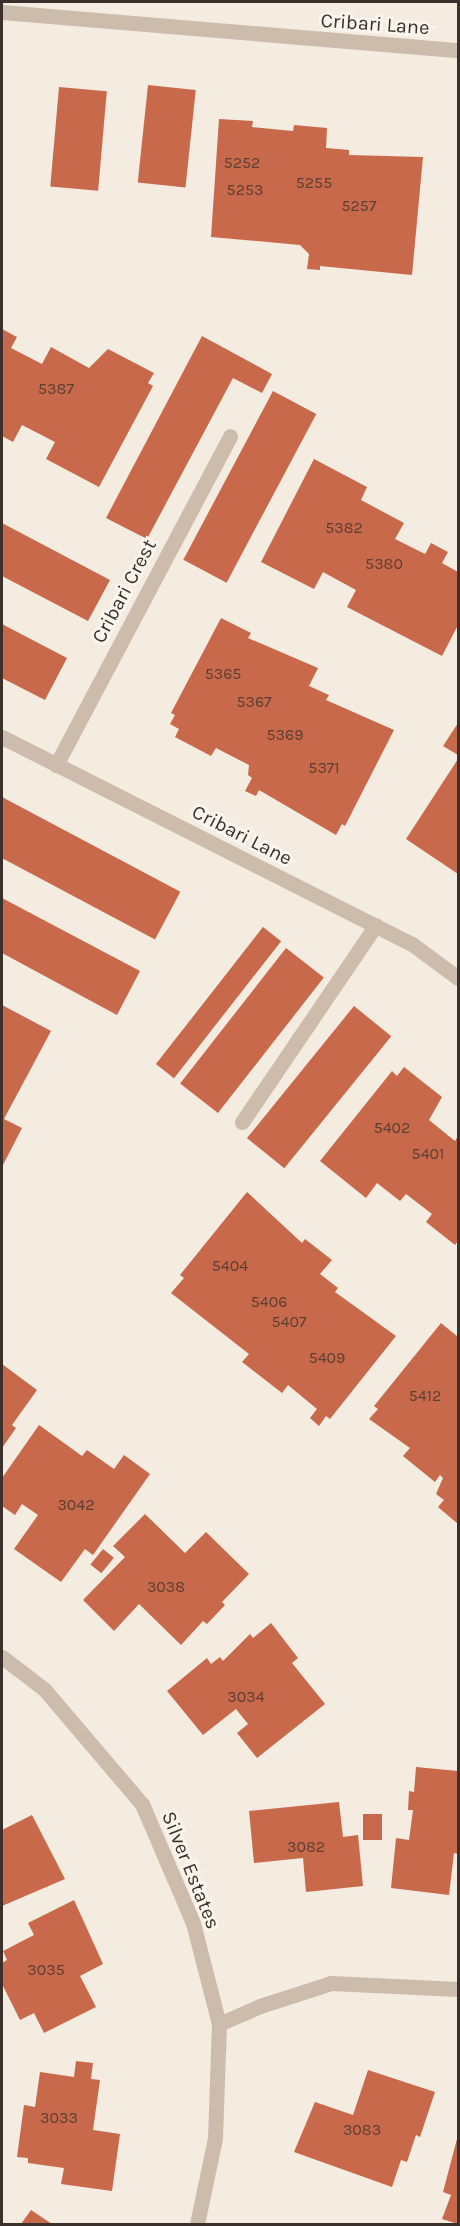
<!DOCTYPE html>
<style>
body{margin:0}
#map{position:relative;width:460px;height:2226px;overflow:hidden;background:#f4ebe1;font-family:Karla,sans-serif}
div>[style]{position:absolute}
.building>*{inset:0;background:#c8694b;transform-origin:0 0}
.minor>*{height:15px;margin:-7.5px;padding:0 7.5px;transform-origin:7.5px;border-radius:7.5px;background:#cdbbac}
span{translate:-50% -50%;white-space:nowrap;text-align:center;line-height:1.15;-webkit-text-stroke:6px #fbf5ee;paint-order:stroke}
.number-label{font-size:16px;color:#5e3e33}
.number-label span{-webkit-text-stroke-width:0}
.street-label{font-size:20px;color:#3b302b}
.frame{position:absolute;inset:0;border:3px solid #3b302b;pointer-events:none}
</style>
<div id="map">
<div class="building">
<div style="left:148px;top:85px;width:48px;height:98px;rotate:6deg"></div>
<div style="left:59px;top:87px;width:48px;height:100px;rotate:5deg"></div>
<div style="clip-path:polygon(219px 119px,253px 121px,252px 127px,293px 131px,294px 125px,327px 128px,326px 148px,349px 150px,349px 155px,423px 157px,412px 275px,320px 266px,320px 270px,307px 269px,309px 254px,300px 245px,211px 237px)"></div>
<div style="clip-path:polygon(2px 329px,17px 337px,11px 348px,42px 364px,51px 347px,89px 368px,108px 349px,154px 373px,148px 383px,153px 386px,99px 487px,46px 459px,55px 442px,22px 425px,13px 442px,2px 436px)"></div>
<div style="clip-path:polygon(202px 336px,272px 374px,262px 393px,233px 378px,147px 539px,106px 518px)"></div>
<div style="left:273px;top:391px;width:49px;height:191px;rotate:28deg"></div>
<div style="clip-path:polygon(314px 459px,367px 487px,361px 500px,404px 523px,395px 539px,425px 554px,431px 543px,448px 552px,442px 563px,458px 572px,458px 625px,442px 656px,347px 607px,356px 590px,323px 572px,314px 589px,261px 562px)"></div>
<div style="clip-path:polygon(2px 523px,110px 580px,88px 621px,2px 576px)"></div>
<div style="clip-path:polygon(221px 618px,251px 633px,248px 638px,318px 668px,309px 686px,329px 695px,326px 700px,394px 730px,345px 826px,342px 824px,336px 835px,259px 790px,256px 796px,245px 791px,252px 778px,248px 775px,249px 765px,216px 748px,211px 756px,175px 737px,179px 729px,170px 724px,175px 715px,171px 713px)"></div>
<div style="clip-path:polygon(2px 624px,67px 658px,45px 700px,2px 678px)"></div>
<div style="clip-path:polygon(458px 723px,458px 755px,443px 746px)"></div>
<div style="clip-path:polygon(458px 759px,458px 874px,406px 839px)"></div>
<div style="left:2px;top:797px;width:202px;height:54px;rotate:28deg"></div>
<div style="clip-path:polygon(2px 898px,140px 971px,117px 1015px,2px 953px)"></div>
<div style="left:263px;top:927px;width:23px;height:174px;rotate:38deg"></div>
<div style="left:286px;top:948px;width:48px;height:172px;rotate:38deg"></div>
<div style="clip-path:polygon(2px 1005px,51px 1031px,4px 1119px,22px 1128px,2px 1167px)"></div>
<div style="left:354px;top:1006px;width:48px;height:170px;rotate:39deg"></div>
<div style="clip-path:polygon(404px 1067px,442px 1097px,429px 1120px,455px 1141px,458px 1136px,458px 1241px,455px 1245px,426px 1222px,432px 1214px,406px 1194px,400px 1201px,377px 1183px,366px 1198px,320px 1161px,392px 1071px,397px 1076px)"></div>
<div style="clip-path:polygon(247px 1192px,302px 1243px,305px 1239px,332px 1260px,320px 1274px,338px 1288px,335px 1292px,396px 1336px,330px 1419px,326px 1416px,319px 1426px,310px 1418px,317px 1409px,288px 1385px,282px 1393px,242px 1362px,249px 1354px,171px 1293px,184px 1278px,180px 1275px)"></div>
<div style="clip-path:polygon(441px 1323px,458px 1337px,458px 1524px,438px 1507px,444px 1500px,436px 1494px,443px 1478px,440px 1475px,435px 1482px,403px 1456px,410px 1448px,369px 1419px,378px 1409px,374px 1406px)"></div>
<div style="clip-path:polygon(2px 1364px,37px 1390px,12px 1425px,16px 1428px,2px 1448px)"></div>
<div style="clip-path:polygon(39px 1425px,82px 1456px,87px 1450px,114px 1469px,124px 1455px,150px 1474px,93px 1555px,85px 1549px,61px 1582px,14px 1549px,38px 1515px,22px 1504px,15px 1515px,2px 1506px,2px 1478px)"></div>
<div style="clip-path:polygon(145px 1514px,185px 1553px,206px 1532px,249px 1574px,222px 1602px,225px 1605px,207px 1624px,203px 1621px,181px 1645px,139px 1604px,114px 1631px,83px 1600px,125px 1557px,113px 1546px)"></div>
<div style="left:103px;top:1549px;width:14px;height:20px;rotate:39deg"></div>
<div style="clip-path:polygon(271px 1623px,298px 1658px,292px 1663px,325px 1704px,257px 1758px,237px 1733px,248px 1724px,236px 1709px,203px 1735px,167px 1691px,207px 1658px,211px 1664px,220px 1657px,223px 1661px,250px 1634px,253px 1638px)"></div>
<div style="clip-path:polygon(416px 1767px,458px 1771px,458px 1854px,454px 1853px,449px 1895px,391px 1888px,396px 1838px,409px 1840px,413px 1810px,408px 1810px,409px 1791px,414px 1792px)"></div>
<div style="clip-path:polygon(339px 1802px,343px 1837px,358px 1835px,363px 1886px,306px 1892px,303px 1858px,254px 1863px,249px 1811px)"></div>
<div style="left:363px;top:1814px;width:19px;height:26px"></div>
<div style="clip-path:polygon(32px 1815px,65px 1879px,2px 1906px,2px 1830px)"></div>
<div style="clip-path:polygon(74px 1900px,103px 1964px,80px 1976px,96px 2007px,44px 2033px,34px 2013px,20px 2020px,2px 1984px,2px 1963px,7px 1960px,3px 1951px,34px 1935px,28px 1923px)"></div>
<div style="clip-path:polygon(76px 2061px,93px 2063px,91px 2079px,100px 2080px,93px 2130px,120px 2134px,112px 2191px,61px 2184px,64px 2168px,28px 2163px,28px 2158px,17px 2157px,24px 2105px,35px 2107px,40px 2072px,74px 2077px)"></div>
<div style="clip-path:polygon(368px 2070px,435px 2092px,420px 2137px,416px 2135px,407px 2162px,401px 2160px,392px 2187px,294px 2152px,315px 2102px,353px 2115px)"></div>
<div style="clip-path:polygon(458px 2135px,458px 2224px,442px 2219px,451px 2195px,443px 2192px)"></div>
<div style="clip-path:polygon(31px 2210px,52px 2224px,21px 2224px)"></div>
</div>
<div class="minor">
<div style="left:2px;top:12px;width:458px;rotate:4.8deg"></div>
<div style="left:2px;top:737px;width:459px;rotate:26.8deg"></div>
<div style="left:412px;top:944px;width:57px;rotate:36.5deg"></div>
<div style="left:56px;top:765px;width:372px;rotate:-62.1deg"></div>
<div style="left:242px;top:1122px;width:238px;rotate:-55.8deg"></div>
<div style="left:2px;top:1657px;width:53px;rotate:37.3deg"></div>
<div style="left:44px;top:1689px;width:151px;rotate:49.6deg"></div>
<div style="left:142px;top:1804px;width:129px;rotate:66.8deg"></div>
<div style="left:193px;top:1923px;width:104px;rotate:75.6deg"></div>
<div style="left:219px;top:2024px;width:114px;rotate:92deg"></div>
<div style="left:215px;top:2138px;width:88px;rotate:101.8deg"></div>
<div style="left:219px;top:2024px;width:45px;rotate:-23.7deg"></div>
<div style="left:260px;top:2006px;width:75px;rotate:-17.9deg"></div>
<div style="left:331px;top:1983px;width:127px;rotate:2.7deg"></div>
</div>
<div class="number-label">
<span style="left:242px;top:163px">5252</span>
<span style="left:314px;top:183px">5255</span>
<span style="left:245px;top:190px">5253</span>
<span style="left:359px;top:206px">5257</span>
<span style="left:56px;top:389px">5387</span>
<span style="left:344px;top:528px">5382</span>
<span style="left:384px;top:564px">5380</span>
<span style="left:223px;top:674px">5365</span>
<span style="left:254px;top:702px">5367</span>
<span style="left:285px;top:735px">5369</span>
<span style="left:324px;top:768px">5371</span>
<span style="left:392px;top:1128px">5402</span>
<span style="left:428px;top:1154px">5401</span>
<span style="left:230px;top:1266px">5404</span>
<span style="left:269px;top:1302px">5406</span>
<span style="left:289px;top:1322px">5407</span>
<span style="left:327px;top:1358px">5409</span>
<span style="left:425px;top:1396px">5412</span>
<span style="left:76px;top:1505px">3042</span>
<span style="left:166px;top:1587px">3038</span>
<span style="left:246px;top:1697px">3034</span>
<span style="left:306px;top:1847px">3082</span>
<span style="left:46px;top:1970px">3035</span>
<span style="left:59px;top:2118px">3033</span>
<span style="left:362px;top:2130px">3083</span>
</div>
<div class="street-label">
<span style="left:375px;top:24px;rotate:4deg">Cribari Lane</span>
<span style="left:124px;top:591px;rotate:-62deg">Cribari Crest</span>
<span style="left:242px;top:835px;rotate:27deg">Cribari Lane</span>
<span style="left:191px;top:1870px;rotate:68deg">Silver Estates</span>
</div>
<div class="frame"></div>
</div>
